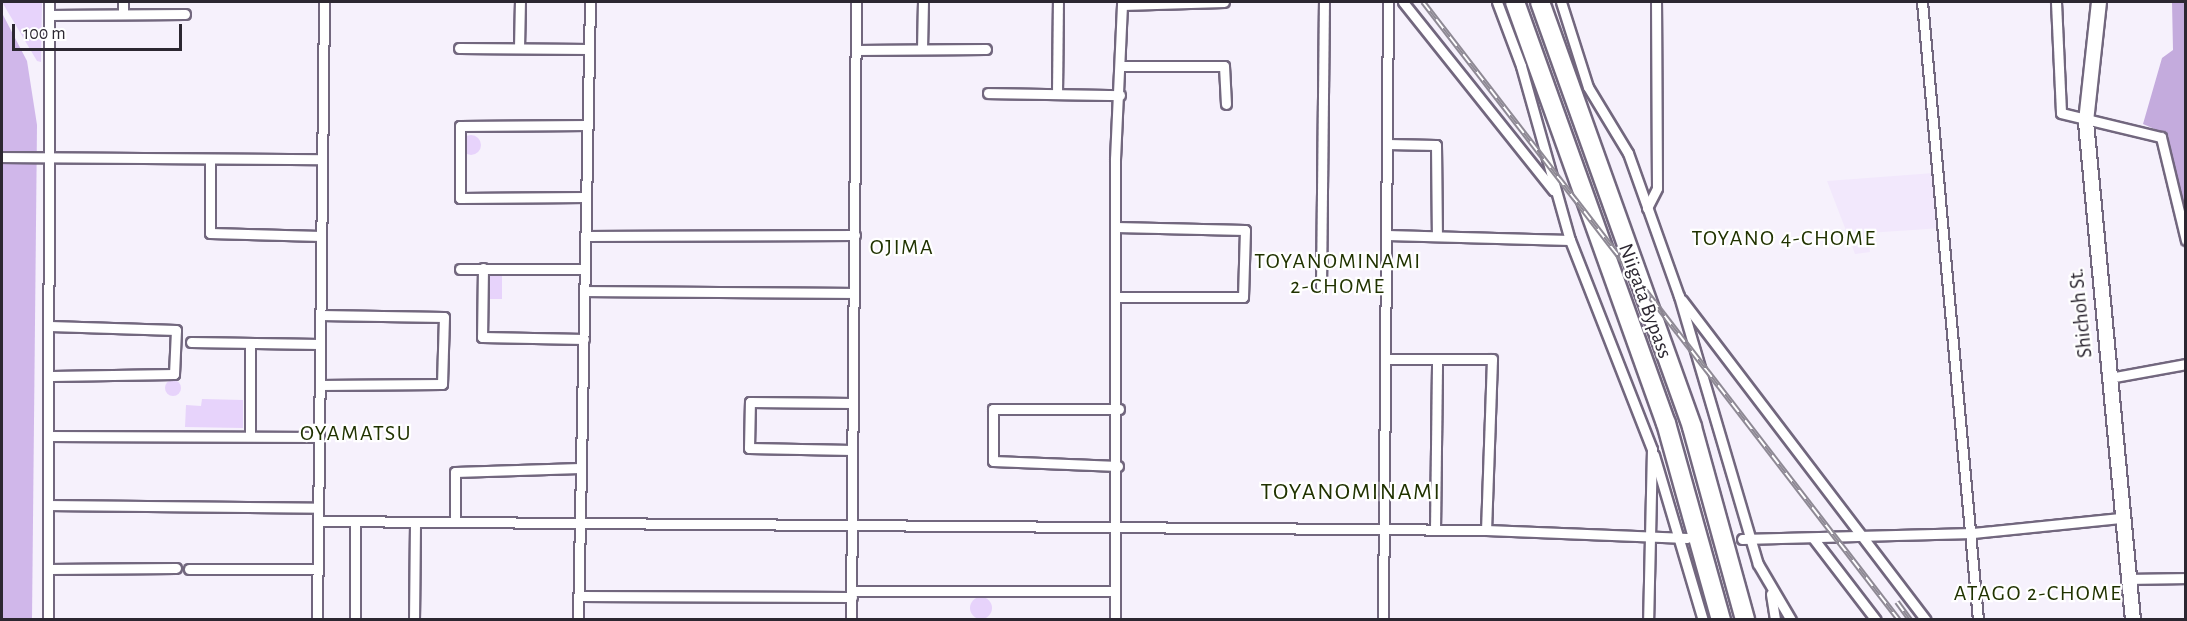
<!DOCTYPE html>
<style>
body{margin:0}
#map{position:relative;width:2187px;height:621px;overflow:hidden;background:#f6f1fc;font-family:"Alegreya Sans",sans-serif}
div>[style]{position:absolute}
.built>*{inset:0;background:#f2e8fc}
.green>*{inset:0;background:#e7d3fb;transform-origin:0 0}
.round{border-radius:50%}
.forest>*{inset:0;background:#c4abdd}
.water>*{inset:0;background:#d0b7ea}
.street-tunnel>*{height:9px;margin-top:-4.5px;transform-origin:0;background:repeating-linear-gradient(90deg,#cec9d3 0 9px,transparent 0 13.5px)}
.roads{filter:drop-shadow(2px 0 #72677e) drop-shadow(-2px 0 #72677e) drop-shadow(0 2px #72677e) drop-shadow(0 -2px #72677e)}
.street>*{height:9px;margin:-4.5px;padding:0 4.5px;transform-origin:4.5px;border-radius:4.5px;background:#fff}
.secondary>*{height:14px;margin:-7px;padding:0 7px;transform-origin:7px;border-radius:7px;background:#fff}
.highway>*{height:18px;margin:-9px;padding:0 9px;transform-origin:9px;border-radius:9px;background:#fff}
.rail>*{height:6px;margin-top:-3px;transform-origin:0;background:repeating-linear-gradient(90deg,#fff 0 11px,#8e8994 0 22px);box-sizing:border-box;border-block:2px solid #8e8994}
span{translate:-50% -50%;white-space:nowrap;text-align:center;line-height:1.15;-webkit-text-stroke:4.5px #fff;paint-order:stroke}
.street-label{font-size:21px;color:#2c2731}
.neighbourhood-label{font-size:22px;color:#203200;letter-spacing:1.5px}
.quarter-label{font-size:24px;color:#203200;letter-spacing:1.5px}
.frame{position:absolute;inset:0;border:3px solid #2c2731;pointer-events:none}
.scale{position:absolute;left:12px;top:24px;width:170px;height:27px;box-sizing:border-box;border:3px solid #2c2731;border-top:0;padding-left:8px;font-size:18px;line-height:21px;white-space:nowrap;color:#2c2731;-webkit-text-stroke:4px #fff;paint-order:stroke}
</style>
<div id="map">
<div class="built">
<div style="clip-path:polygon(1934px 173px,1942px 228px,1868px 233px,1870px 252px,1855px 254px,1827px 181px)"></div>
</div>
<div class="green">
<div style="clip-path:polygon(2px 2px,42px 2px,41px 62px,37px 61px)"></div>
<div class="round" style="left:461px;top:135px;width:20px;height:20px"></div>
<div style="left:487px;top:276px;width:15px;height:23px"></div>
<div class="round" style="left:165px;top:380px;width:16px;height:16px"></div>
<div style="clip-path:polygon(202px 399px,243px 400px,243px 428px,185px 427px,186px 405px,201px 406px)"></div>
<div class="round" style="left:970px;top:597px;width:22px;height:22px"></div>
</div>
<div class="forest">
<div style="clip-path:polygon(2172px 2px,2185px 2px,2185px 221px,2168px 135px,2143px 124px,2162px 58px,2173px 50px)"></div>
</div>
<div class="water">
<div style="clip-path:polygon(2px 13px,27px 61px,37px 125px,32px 619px,2px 619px)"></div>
</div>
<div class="street-tunnel">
<div style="left:1696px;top:538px;width:46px;rotate:1.2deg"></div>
</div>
<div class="roads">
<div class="street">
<div style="left:1403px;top:2px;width:241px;rotate:51.4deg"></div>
<div style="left:1497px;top:2px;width:68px;rotate:69.4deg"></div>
<div style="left:1521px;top:66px;width:181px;rotate:74.3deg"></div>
<div style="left:1570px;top:240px;width:225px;rotate:68.6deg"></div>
<div style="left:1652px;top:449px;width:171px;rotate:91.3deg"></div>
<div style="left:1561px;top:2px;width:89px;rotate:72.4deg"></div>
<div style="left:1588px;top:87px;width:77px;rotate:58.8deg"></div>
<div style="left:1628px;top:153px;width:152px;rotate:70.4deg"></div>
<div style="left:1679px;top:296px;width:279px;rotate:73.6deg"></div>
<div style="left:1758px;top:564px;width:65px;rotate:59.5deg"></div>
<div style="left:1922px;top:2px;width:621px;rotate:84.82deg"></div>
<div style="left:2056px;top:2px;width:111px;rotate:87.4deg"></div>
<div style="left:2061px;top:113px;width:103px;rotate:13.5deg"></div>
<div style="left:2161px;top:137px;width:106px;rotate:76.4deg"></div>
<div style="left:1122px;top:5px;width:102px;rotate:-1.7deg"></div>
<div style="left:123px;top:14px;width:12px;rotate:-90deg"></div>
<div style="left:49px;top:15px;width:136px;rotate:-0.4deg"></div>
<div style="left:459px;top:48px;width:130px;rotate:0.4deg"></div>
<div style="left:519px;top:48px;width:46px;rotate:-88.8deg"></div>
<div style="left:922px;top:49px;width:47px;rotate:-88.8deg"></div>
<div style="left:856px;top:50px;width:130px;rotate:-0.4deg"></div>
<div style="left:1121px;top:66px;width:103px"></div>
<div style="left:1224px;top:66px;width:38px;rotate:87deg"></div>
<div style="left:988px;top:93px;width:132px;rotate:0.9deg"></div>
<div style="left:1057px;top:94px;width:92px;rotate:-89.4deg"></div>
<div style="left:1387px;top:144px;width:49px;rotate:1.2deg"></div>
<div style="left:1436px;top:145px;width:90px;rotate:89.4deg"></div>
<div style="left:2px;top:157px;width:319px;rotate:0.4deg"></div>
<div style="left:210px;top:161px;width:72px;rotate:90deg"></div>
<div style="left:210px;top:233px;width:111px;rotate:1.5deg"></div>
<div style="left:585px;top:197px;width:125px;rotate:179.5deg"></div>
<div style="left:460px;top:198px;width:72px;rotate:-90deg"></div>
<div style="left:460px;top:126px;width:127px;rotate:-0.5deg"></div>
<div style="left:1647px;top:208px;width:22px;rotate:-63deg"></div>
<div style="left:1657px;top:188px;width:186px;rotate:-90.3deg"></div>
<div style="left:1116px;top:227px;width:129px;rotate:1.3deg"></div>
<div style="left:1245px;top:230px;width:67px;rotate:91.7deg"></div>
<div style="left:1243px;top:297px;width:125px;rotate:180deg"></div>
<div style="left:1387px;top:235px;width:183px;rotate:1.6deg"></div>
<div style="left:585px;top:236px;width:270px;rotate:-0.2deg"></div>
<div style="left:483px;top:268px;width:69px;rotate:90.8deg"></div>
<div style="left:482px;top:337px;width:102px;rotate:1.1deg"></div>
<div style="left:460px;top:269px;width:125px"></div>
<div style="left:1321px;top:287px;width:285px;rotate:-89.4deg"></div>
<div style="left:584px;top:291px;width:270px;rotate:0.4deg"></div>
<div style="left:1682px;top:300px;width:402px;rotate:52.7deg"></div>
<div style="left:50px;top:326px;width:126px;rotate:1.8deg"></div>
<div style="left:176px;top:330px;width:44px;rotate:92.6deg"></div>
<div style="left:174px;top:374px;width:122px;rotate:179.1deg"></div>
<div style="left:191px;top:342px;width:128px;rotate:0.9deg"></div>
<div style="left:250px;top:345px;width:91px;rotate:90deg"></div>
<div style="left:1386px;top:359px;width:106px"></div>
<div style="left:1492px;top:359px;width:171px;rotate:92deg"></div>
<div style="left:2109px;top:378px;width:78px;rotate:-10.3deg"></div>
<div style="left:320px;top:385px;width:122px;rotate:-0.5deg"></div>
<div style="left:442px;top:384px;width:67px;rotate:-88.3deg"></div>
<div style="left:444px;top:317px;width:124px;rotate:-179.1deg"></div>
<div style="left:51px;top:436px;width:267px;rotate:0.2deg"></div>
<div style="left:852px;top:450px;width:103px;rotate:-178.9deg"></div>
<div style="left:749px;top:448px;width:46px;rotate:-88.8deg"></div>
<div style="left:750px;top:402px;width:102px;rotate:0.6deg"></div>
<div style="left:1654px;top:455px;width:172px;rotate:73.5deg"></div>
<div style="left:1118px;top:466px;width:125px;rotate:-177.7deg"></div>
<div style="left:993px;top:461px;width:52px;rotate:-90deg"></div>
<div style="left:993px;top:409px;width:126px"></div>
<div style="left:51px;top:505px;width:267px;rotate:0.6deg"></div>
<div style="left:318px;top:521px;width:1168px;rotate:0.44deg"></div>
<div style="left:1486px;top:530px;width:201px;rotate:2.3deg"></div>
<div style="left:355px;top:522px;width:98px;rotate:90deg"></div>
<div style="left:455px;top:522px;width:50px;rotate:-90deg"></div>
<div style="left:455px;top:472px;width:125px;rotate:-1.8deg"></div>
<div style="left:1435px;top:530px;width:171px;rotate:-89.3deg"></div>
<div style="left:1813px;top:538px;width:103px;rotate:52.5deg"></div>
<div style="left:1742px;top:539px;width:231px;rotate:-1.5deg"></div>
<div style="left:1973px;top:533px;width:148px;rotate:-5.8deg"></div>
<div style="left:49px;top:569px;width:127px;rotate:-0.5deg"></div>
<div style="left:189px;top:569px;width:129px"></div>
<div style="left:2129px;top:579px;width:57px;rotate:-1deg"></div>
<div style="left:852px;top:591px;width:263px"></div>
<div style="left:1771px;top:594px;width:26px;rotate:81deg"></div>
<div style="left:579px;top:596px;width:273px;rotate:0.2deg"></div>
<div style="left:48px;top:620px;width:618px;rotate:-89.91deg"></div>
<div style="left:317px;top:620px;width:618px;rotate:-89.35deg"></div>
<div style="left:414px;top:620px;width:98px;rotate:-89.4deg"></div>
<div style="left:578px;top:620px;width:618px;rotate:-88.89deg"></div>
<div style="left:851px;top:620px;width:618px;rotate:-89.54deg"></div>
<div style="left:1115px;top:620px;width:461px;rotate:-90deg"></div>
<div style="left:1115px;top:159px;width:157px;rotate:-87.4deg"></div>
<div style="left:1383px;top:620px;width:618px;rotate:-89.54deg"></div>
</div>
<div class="secondary">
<div style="left:2099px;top:2px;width:121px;rotate:96.2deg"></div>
<div style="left:2086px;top:122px;width:500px;rotate:84.61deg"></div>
</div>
<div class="highway">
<div style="left:1515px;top:2px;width:447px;rotate:70.3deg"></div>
<div style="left:1666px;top:423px;width:205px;rotate:74.4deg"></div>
<div style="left:1540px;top:2px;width:451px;rotate:70.3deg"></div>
<div style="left:1692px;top:427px;width:200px;rotate:74.6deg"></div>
</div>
</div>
<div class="rail">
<div style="left:1423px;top:2px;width:780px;rotate:52.4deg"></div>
<div style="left:1897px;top:602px;width:22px;rotate:54deg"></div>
</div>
<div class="street-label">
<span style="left:1645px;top:301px;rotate:70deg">Niigata Bypass</span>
<span style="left:2081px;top:313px;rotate:-96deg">Shichoh St.</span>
</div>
<div class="neighbourhood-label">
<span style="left:1784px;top:239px">TOYANO 4-CHOME</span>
<span style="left:902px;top:248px">OJIMA</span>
<span style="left:1338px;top:274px">TOYANOMINAMI<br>2-CHOME</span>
<span style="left:356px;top:434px">OYAMATSU</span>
<span style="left:2038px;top:594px">ATAGO 2-CHOME</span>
</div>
<div class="quarter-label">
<span style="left:1351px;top:493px">TOYANOMINAMI</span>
</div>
<div class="frame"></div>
<div class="scale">100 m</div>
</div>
